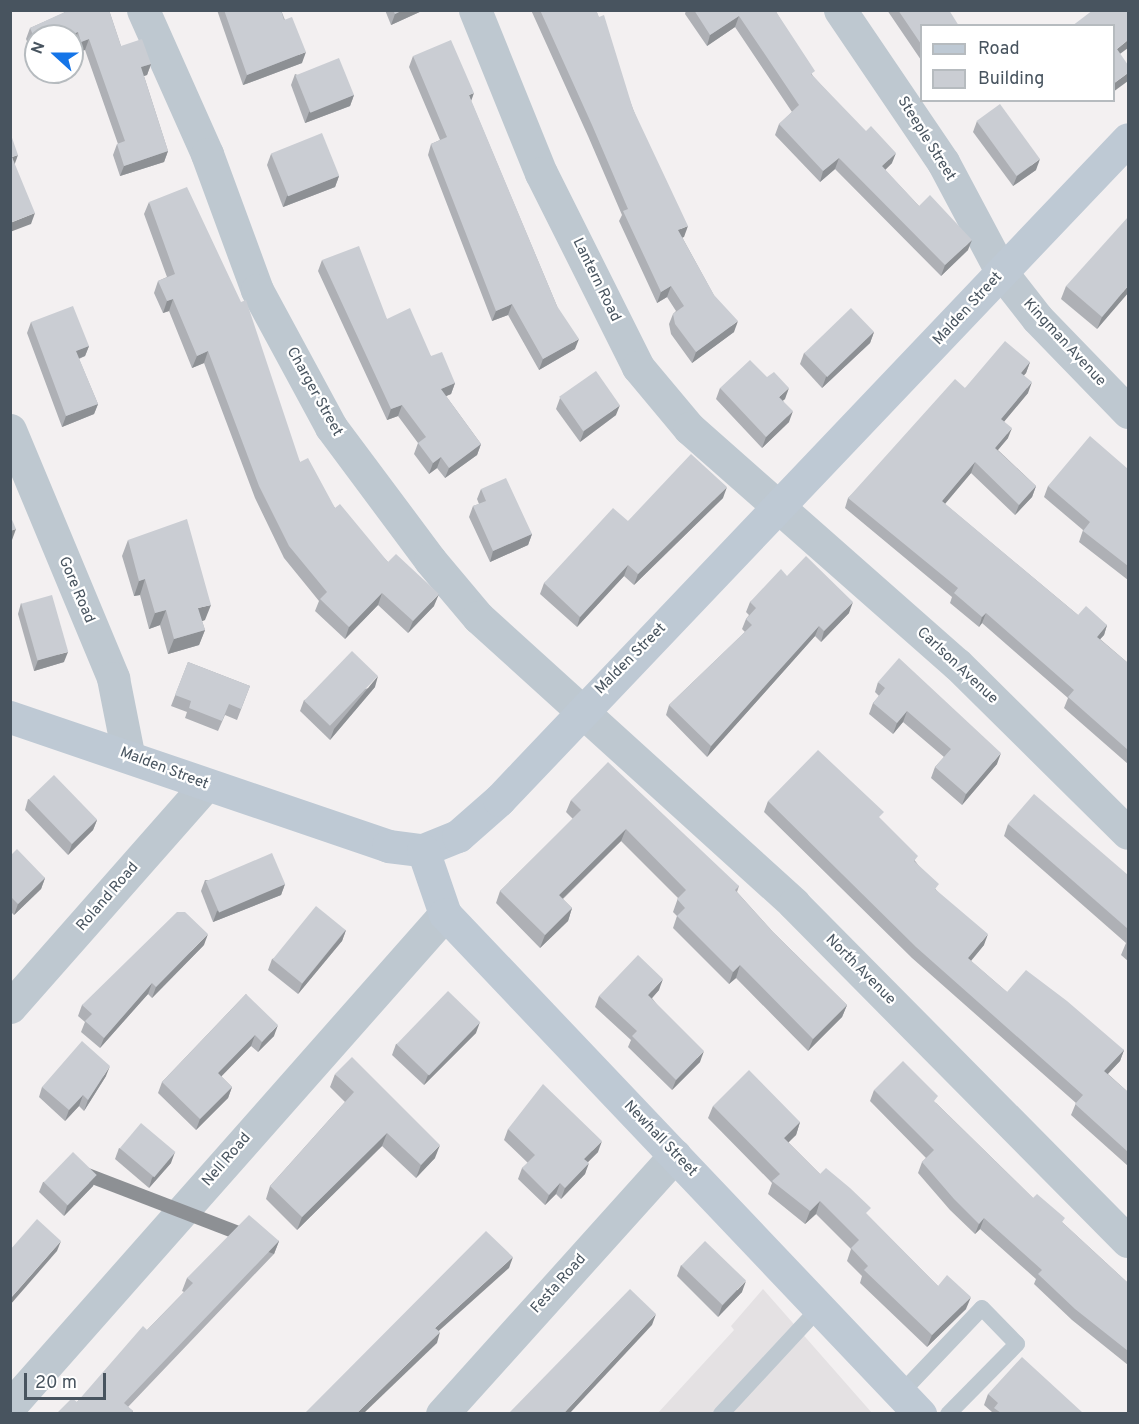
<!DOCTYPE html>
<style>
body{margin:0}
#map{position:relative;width:1139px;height:1424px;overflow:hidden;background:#f3f0f1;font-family:Overpass,sans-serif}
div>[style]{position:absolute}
.education>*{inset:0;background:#e4e1e3}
.lane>*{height:16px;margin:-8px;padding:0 8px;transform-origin:8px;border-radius:8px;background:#bec8d0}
.street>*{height:33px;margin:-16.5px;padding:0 16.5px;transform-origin:16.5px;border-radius:16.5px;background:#bec8d0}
.secondary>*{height:33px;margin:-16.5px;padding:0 16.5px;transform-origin:16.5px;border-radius:16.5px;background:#bec9d4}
.wall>*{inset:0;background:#aeb0b5}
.shaded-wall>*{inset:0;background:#8d9094;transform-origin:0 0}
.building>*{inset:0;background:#cacdd3;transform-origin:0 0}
span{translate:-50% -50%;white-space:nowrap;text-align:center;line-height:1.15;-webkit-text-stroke:4.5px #fff;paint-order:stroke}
.street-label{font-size:15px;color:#48545f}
.frame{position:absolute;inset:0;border:12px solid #48545f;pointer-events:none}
.legend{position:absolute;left:920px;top:24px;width:195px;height:78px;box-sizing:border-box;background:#fff;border:2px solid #b6bbbf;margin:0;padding:8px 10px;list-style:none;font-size:18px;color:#48545f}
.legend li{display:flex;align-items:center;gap:12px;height:30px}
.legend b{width:30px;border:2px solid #b6bbbf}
.north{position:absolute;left:24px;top:24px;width:60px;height:60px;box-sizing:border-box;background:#fff;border:2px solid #b6bbbf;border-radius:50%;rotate:291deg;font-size:16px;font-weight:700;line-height:24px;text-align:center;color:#48545f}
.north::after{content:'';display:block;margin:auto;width:21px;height:27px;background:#1575e8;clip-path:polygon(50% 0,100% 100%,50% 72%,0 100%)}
.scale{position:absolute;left:24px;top:1373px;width:82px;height:27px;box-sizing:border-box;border:3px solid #48545f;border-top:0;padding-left:8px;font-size:18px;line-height:21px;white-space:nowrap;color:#48545f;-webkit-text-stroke:4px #fff;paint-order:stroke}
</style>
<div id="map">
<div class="education">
<div style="clip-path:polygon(763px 1289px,872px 1413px,657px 1414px,734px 1330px,731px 1326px)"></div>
</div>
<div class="lane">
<div style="left:901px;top:1393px;width:117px;rotate:-46.4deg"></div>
<div style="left:982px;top:1308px;width:50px;rotate:45.8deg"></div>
<div style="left:1017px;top:1344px;width:98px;rotate:134.6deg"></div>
<div style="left:721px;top:1414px;width:144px;rotate:-47.2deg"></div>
</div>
<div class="street">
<div style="left:143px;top:10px;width:158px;rotate:66deg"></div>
<div style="left:207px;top:154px;width:145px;rotate:69.8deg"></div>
<div style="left:257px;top:290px;width:156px;rotate:61.6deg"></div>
<div style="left:331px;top:427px;width:166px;rotate:53.3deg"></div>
<div style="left:430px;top:560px;width:75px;rotate:49.9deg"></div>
<div style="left:478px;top:617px;width:427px;rotate:42.2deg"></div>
<div style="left:794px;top:904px;width:474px;rotate:45.3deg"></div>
<div style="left:475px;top:10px;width:176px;rotate:68deg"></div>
<div style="left:541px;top:173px;width:217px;rotate:63.4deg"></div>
<div style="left:638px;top:367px;width:80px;rotate:50.1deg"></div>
<div style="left:689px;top:428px;width:357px;rotate:41.4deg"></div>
<div style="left:957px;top:664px;width:240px;rotate:44.7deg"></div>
<div style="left:840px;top:10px;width:184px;rotate:55.9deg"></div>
<div style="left:943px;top:162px;width:126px;rotate:62deg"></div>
<div style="left:1002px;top:273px;width:57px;rotate:52.1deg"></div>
<div style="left:1037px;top:318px;width:131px;rotate:45.9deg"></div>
<div style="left:10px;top:430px;width:269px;rotate:67.4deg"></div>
<div style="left:113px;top:678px;width:77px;rotate:78.8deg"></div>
<div style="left:10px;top:1007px;width:295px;rotate:-48.6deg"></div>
<div style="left:10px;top:1406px;width:657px;rotate:-48.52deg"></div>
<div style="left:442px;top:1414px;width:348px;rotate:-48deg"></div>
</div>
<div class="secondary">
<div style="left:10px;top:717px;width:399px;rotate:18.8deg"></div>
<div style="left:388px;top:846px;width:35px;rotate:7deg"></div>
<div style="left:423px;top:850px;width:38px;rotate:-22deg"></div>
<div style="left:458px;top:836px;width:55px;rotate:-41.3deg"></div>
<div style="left:499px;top:800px;width:912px;rotate:-46.42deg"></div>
<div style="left:423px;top:850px;width:68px;rotate:71deg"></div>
<div style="left:445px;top:914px;width:690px;rotate:46.47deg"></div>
</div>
<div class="wall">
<div style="clip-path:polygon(64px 10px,109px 10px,121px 46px,151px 64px,147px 75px,144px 76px,168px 151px,164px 162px,120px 176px,113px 155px,117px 144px,118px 144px,85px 50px,77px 52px,74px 42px,72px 43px,72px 36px,36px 36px,36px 59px,35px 59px,26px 39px,30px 28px,64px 13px)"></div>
<div style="clip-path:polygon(217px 10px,281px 10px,302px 63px,243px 85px)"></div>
<div style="clip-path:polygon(385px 10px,424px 10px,391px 25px)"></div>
<div style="clip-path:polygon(531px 10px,596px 10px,633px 109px,684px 237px,682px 237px,734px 332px,692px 363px,671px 334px,669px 324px,673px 314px,676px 311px,667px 297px,657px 303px,619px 221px,622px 215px,588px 136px)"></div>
<div style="clip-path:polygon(686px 10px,775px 10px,813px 76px,892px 163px,885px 170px,919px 206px,968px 250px,941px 276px,835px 169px,820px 182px,775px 135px,779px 124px,792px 112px,735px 27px,707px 46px,685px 14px)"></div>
<div style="clip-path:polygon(887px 10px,949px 10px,921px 26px,921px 60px)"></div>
<div style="clip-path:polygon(413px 56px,471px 101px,575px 349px,539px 370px,508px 315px,492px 321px,428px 155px,431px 144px,440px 140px,409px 67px)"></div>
<div style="clip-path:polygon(295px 74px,354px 95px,350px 106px,305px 123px,291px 85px)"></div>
<div style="clip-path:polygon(977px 121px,1036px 170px,1013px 186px,973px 132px)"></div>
<div style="clip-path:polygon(271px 154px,339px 176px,335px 187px,283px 207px,267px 165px)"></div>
<div style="clip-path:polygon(149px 202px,300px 462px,335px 508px,388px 562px,434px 606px,408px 633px,378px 605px,345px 639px,315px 611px,319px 601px,284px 558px,255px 498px,204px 363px,192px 368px,169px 311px,163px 313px,154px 293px,158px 281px,167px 277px,144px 214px)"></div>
<div style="clip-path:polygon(322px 260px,387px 319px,431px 356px,455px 383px,451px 394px,446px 396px,481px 444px,477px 455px,445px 478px,437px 468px,429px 474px,414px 454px,418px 443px,398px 416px,387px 420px,318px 271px)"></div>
<div style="clip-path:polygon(1066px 286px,1128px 293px,1097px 329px,1061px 299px)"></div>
<div style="clip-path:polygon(31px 322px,89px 346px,85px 356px,79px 359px,98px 404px,94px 414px,62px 427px,27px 333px)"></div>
<div style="clip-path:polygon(874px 332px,870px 343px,822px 388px,800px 364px,804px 353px)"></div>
<div style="clip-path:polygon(1030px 362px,1026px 373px,1024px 375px,1028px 393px,1004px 421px,1008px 438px,998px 450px,1036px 486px,1032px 497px,1015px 515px,971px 473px,945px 504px,1078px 615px,1107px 625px,1104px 635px,1100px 639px,1128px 663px,1128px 764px,1064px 708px,1068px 698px,982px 623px,979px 627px,950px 603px,952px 597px,845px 508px,848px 498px,965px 388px)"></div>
<div style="clip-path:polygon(720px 388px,785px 399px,783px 400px,789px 422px,762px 448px,716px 399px)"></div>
<div style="clip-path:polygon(560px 398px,616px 415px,580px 442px,556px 409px)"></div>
<div style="clip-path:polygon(1128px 469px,1128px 580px,1079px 542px,1083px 530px,1044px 497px,1048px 486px)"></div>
<div style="clip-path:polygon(481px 489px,532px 534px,528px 545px,490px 562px,469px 517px,473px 506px,479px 504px,477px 499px)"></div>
<div style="clip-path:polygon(723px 498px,634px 585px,624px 576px,577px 627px,540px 594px,544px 583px,628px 521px)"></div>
<div style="clip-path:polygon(128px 540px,205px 620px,202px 621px,205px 630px,199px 645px,168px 654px,160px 625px,149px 629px,140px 595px,134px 596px,122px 556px)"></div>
<div style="clip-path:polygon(787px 576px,849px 613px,821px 642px,815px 636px,707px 757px,666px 715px,669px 705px,745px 632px,742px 629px,746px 619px,749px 615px,746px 612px,750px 602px)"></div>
<div style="clip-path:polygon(21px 603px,64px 662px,34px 671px,18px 614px)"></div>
<div style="clip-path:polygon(188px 662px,250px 686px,237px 720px,225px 715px,218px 731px,185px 718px,187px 712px,171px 706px)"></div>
<div style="clip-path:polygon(878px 682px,997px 764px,962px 805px,931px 778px,935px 767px,944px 757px,903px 722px,893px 734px,869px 714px,873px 703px,879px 696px,875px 692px)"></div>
<div style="clip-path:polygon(375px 687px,330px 740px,300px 711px,304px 700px)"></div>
<div style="clip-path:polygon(28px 799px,97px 820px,93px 830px,68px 855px,25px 810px)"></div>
<div style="clip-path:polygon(571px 800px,739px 886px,737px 892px,773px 932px,847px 1005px,842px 1017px,808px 1051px,736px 978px,729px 984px,673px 928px,677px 916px,673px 912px,678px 898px,621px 841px,563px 899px,572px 908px,568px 921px,540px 948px,496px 903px,500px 891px,573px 819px,566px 812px)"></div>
<div style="clip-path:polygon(768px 801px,881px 820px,916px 862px,937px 891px,984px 945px,971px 961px,1007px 992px,1124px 1050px,1120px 1061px,1108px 1074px,1128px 1092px,1128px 1166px,1071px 1115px,1076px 1103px,912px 958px,764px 812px)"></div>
<div style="clip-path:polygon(1008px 824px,1128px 875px,1128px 961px,1121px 955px,1126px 943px,1004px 836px)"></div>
<div style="clip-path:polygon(10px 856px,45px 878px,41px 889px,14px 915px,10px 911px)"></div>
<div style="clip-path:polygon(205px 880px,285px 884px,281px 895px,213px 922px,201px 891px)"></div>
<div style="clip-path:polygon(346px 930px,342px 941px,298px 994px,268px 970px,272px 959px)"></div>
<div style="clip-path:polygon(204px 945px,152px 998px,148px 994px,100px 1048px,81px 1032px,85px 1022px,78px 1016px,82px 1005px)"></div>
<div style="clip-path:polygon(659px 990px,652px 998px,700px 1062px,672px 1090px,628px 1047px,631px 1040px,595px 1007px,599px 996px)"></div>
<div style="clip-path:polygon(246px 994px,274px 1036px,258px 1052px,251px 1046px,221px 1076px,232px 1087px,228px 1098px,196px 1130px,158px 1093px,162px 1082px)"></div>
<div style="clip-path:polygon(476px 1033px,424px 1085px,392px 1055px,396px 1044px)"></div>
<div style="clip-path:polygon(335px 1074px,435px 1158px,416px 1178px,382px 1146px,297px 1230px,266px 1199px,270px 1186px,345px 1102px,330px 1087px)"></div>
<div style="clip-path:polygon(106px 1076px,84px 1111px,79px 1106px,65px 1121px,39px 1097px,42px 1087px)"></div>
<div style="clip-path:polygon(874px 1090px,936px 1103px,1033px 1198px,1063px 1223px,1128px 1283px,1128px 1365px,1072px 1320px,1034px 1284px,1036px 1279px,980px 1229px,975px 1234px,950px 1210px,918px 1173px,922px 1162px,926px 1158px,870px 1101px)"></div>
<div style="clip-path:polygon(713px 1106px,800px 1122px,796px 1135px,788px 1142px,820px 1174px,868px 1216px,938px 1286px,966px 1309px,927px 1347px,860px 1283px,862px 1276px,847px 1261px,851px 1249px,816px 1214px,805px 1224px,768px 1194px,772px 1183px,708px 1118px)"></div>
<div style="clip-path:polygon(508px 1129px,598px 1152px,588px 1162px,585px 1174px,561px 1199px,556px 1194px,545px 1205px,518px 1179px,522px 1168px,528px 1163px,504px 1140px)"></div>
<div style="clip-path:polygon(119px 1148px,171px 1163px,149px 1188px,115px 1159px)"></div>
<div style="clip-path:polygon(97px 1175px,93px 1186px,64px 1216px,39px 1192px,43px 1182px)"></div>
<div style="clip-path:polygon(279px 1241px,274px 1254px,128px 1407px,133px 1411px,132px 1413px,57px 1413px,77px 1402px,184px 1292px,182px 1291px,187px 1278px)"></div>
<div style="clip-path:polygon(681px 1265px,742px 1292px,718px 1317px,677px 1276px)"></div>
<div style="clip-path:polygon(988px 1394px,1083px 1413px,992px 1413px,992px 1412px,984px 1405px)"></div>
</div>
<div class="shaded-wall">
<div style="clip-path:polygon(403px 10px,424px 10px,391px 25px,395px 14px)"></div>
<div style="clip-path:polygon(739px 16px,735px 27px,707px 46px,710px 35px)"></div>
<div style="clip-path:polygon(78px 32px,74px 42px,72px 43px,72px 36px,68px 36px)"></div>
<div style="clip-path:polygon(89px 39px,85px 50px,77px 52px,81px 42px)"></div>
<div style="clip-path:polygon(1128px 40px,1128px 48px,1113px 59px,1117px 49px)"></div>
<div style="clip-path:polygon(306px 52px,302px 63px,243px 85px,247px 75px)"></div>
<div style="clip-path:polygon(151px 64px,147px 75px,137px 78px,141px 67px)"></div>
<div style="clip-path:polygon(1128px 73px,1128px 81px,1113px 92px,1113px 84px)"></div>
<div style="clip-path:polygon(474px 93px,470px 104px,469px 95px)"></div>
<div style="clip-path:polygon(354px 95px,350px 106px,305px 123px,309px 112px)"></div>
<div style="clip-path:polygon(168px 151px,164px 162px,120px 176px,124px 166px)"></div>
<div style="clip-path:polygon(896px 153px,892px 163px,878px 177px,882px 166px)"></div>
<div style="clip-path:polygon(18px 155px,14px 166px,12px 157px)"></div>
<div style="clip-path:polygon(839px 158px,835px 169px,820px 182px,823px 171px)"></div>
<div style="clip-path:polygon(1040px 159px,1036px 170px,1013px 186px,1017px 176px)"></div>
<div style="clip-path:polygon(339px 176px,335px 187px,283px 207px,287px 196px)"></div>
<div style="clip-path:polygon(35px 213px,31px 224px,10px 232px,10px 223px)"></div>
<div style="clip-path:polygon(688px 226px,684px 237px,674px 241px,678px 230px)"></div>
<div style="clip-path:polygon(972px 240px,968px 250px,941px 276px,945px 265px)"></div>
<div style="clip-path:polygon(671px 286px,667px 297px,657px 303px,661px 292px)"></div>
<div style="clip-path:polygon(1128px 286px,1128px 293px,1097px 329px,1102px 317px)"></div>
<div style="clip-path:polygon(173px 299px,169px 311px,163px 313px,167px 301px)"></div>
<div style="clip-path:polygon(512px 304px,508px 315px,492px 321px,496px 311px)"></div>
<div style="clip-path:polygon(738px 321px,734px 332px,692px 363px,696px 352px)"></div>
<div style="clip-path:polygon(874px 332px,870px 343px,822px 388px,826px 377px)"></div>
<div style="clip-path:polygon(579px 339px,575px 349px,539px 370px,543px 359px)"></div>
<div style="clip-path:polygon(89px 346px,85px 356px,72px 361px,76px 351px)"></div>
<div style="clip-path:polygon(208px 351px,204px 363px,192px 368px,197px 356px)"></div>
<div style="clip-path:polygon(1030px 362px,1026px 373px,1017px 383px,1021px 373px)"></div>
<div style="clip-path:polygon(1032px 382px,1028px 393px,998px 429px,1001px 419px)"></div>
<div style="clip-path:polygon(455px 383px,451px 394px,437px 400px,441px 389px)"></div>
<div style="clip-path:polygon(789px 388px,785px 399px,775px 407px,779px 397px)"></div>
<div style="clip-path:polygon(98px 404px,94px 414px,62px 427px,66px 416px)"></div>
<div style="clip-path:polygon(402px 405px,398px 416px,387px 420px,391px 409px)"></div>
<div style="clip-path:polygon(620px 405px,616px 415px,580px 442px,584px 431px)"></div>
<div style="clip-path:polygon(793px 411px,789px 422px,762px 448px,766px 437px)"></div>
<div style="clip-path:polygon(1012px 428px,1008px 438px,991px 458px,995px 448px)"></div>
<div style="clip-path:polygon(481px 444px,477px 455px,445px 478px,449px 468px)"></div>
<div style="clip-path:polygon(441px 457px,437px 468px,429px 474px,433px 463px)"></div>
<div style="clip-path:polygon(975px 462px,971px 473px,938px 512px,942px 501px)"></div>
<div style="clip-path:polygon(1036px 486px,1032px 497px,1015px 515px,1019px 505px)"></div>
<div style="clip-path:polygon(727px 487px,723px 498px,634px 585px,638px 574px)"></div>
<div style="clip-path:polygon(16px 529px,12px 540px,10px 541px,10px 531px)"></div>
<div style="clip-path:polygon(532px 534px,528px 545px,490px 562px,493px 551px)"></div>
<div style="clip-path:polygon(628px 565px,624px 576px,577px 627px,580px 617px)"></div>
<div style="clip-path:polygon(145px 579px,140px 595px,134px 596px,139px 581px)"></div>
<div style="clip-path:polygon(382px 593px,378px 605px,345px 639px,349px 627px)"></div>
<div style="clip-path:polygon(439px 594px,434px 606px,408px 633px,413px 621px)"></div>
<div style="clip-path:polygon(853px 602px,849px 613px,821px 642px,824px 631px)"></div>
<div style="clip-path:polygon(211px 605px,205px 620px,193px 624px,198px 608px)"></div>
<div style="clip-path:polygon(166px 610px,160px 625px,149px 629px,155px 613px)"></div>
<div style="clip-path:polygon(986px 613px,982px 623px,979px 627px,982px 617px)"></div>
<div style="clip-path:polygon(1107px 625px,1104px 635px,1093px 647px,1097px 637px)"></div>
<div style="clip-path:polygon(819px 626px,815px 636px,707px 757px,711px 746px)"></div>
<div style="clip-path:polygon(205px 630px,199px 645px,168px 654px,174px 639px)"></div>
<div style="clip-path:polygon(68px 652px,64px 662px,34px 671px,38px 660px)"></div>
<div style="clip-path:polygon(378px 676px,375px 687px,330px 740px,334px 729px)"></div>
<div style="clip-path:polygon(907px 711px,903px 722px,893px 734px,897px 723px)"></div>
<div style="clip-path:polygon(1001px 753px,997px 764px,962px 805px,966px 794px)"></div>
<div style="clip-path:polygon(97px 820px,93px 830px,68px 855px,72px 844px)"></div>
<div style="clip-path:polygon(626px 829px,621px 841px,554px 907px,559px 895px)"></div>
<div style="clip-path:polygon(45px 878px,41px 889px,14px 915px,18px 904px)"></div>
<div style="clip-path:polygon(285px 884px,281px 895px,213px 922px,217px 911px)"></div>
<div style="clip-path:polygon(572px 908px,568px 921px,540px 948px,545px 935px)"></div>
<div style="clip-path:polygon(346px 930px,342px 941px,298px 994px,302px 984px)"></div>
<div style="clip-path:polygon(208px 934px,204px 945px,152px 998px,156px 987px)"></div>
<div style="clip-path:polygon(988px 934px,984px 945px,964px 969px,968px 958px)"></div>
<div style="clip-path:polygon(740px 965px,736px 978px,729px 984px,733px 972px)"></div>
<div style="clip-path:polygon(663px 979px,659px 990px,645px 1006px,648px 995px)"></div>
<div style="clip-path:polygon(152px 983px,148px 994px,100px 1048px,104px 1038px)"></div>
<div style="clip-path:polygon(847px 1005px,842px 1017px,808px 1051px,813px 1039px)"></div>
<div style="clip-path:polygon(480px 1022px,476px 1033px,424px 1085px,428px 1075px)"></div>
<div style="clip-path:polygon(278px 1025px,274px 1036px,258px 1052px,262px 1042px)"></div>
<div style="clip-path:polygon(255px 1035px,251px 1046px,214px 1084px,218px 1073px)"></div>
<div style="clip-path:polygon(1124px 1050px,1120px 1061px,1100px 1082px,1104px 1071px)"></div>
<div style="clip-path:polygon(704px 1051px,700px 1062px,672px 1090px,676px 1080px)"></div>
<div style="clip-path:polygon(110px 1066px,106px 1076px,84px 1111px,88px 1100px)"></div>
<div style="clip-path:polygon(232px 1087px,228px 1098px,196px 1130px,200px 1119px)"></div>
<div style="clip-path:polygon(83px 1095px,79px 1106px,65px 1121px,69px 1110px)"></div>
<div style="clip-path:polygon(800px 1122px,796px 1135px,780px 1151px,784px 1138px)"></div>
<div style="clip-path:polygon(387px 1133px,382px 1146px,297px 1230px,302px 1217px)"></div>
<div style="clip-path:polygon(602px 1141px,598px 1152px,580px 1170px,584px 1159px)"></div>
<div style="clip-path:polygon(440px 1145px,435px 1158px,416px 1178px,421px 1165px)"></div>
<div style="clip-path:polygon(175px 1152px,171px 1163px,149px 1188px,152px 1178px)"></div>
<div style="clip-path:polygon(589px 1163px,585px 1174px,561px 1199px,565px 1188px)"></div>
<div style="clip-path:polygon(97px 1175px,93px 1186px,64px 1216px,67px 1206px)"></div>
<div style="clip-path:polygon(560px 1183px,556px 1194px,545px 1205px,549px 1195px)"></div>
<div style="clip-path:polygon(820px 1201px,816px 1214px,805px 1224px,810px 1211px)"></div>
<div style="clip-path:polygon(984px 1218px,980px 1229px,975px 1234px,979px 1224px)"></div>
<div style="clip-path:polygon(61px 1241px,57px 1251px,10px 1305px,10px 1299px)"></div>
<div style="left:279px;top:1241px;width:14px;height:224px;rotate:111deg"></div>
<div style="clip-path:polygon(513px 1257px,509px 1268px,431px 1338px,435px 1328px)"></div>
<div style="clip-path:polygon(746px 1281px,742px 1292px,718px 1317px,722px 1306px)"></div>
<div style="clip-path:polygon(971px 1297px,966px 1309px,927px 1347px,932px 1335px)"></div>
<div style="clip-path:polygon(656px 1314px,652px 1325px,570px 1413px,564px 1413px)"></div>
<div style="clip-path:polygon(440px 1332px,437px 1343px,364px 1413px,357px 1413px)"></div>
</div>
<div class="building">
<div style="clip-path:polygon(69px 10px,109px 10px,121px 46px,142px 39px,151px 64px,141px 67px,168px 151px,124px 166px,117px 144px,125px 141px,89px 39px,81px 42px,78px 32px,68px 36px,36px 36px,36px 42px,30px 28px)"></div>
<div style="clip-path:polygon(224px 10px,281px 10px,284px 20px,292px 17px,306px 52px,247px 75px)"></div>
<div style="clip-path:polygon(393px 10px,403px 10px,395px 14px)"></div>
<div style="clip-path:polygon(540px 10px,596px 10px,599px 17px,604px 15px,633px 109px,688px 226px,678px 230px,714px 295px,738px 321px,696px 352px,675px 324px,673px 314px,684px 306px,671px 286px,661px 292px,623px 211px,628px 209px,592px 125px)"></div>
<div style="clip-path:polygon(694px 10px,775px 10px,815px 71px,811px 74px,866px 131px,871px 126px,896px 153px,882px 166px,919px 206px,930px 195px,972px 240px,945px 265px,839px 158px,823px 171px,779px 124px,799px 105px,739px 16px,710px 35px)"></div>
<div style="clip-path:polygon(898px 10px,949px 10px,959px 26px,921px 26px,921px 44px)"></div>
<div style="clip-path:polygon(1093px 10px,1128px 10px,1128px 40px,1117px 49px,1128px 65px,1128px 73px,1113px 84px,1113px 26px,1072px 26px)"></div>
<div style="clip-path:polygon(451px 40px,474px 93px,469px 95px,557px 306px,579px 339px,543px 359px,512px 304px,496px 311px,431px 144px,447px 137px,413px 56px)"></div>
<div style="left:339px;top:58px;width:40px;height:47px;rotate:68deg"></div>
<div style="left:1000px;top:104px;width:68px;height:29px;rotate:54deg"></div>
<div style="clip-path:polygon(10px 132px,18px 155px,12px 157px,35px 213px,10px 223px)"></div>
<div style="left:322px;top:133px;width:46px;height:55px;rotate:68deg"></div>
<div style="clip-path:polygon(187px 187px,241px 302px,246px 300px,300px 462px,308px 458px,335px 508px,340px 504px,388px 562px,396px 554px,439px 594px,413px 621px,382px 593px,349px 627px,320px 599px,327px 592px,289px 546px,259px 486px,208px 351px,197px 356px,173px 299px,167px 301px,158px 281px,175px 274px,149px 202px)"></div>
<div style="clip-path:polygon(1128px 217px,1128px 286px,1102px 317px,1066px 286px)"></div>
<div style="clip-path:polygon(359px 246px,387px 319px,410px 308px,431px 356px,442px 352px,455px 383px,441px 389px,481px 444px,449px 468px,441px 457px,433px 463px,418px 443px,426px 437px,402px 405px,391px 409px,322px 260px)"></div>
<div style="clip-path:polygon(73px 306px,89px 346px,76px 351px,98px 404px,66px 416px,31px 322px)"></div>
<div style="left:851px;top:308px;width:33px;height:65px;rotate:46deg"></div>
<div style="clip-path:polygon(1005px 341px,1030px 362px,1021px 373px,1032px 382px,1001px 419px,1012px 428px,995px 448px,1036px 486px,1019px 505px,975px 462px,942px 501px,1078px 615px,1086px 606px,1107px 625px,1097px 637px,1128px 663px,1128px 679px,1127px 681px,1128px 682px,1128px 750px,1068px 697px,1074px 690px,986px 613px,982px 617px,954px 593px,958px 588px,848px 498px,955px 379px,965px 388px)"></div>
<div style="clip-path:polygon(750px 360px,767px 377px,774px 372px,789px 388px,779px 397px,793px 411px,766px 437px,720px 388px)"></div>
<div style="left:596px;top:371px;width:42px;height:45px;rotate:55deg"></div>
<div style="clip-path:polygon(1090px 436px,1128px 469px,1128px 566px,1083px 531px,1090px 522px,1048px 486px)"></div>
<div style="clip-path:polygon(691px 454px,727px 487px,638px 574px,628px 565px,580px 617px,544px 583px,613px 508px,628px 521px)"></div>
<div style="clip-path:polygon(506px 478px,532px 534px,493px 551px,473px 506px,486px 501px,481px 489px)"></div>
<div style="clip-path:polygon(10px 515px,16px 529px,10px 531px)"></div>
<div style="clip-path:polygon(187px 519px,211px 605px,198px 608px,205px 630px,174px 639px,166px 610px,155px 613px,145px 579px,139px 581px,128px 540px)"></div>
<div style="clip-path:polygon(806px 556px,853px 602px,824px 631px,819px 626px,711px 746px,669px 705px,752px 625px,746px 619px,756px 608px,750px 602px,781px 569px,787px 576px)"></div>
<div style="left:52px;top:595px;width:59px;height:32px;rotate:74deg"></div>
<div style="left:352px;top:651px;width:36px;height:69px;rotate:44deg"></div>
<div style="clip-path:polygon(899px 658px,1001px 753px,966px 794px,935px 767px,951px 749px,907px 711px,897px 723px,873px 703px,885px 688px,878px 682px)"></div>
<div style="clip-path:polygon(188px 662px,250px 686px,241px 709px,229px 704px,222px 721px,189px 708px,191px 701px,175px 695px)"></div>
<div style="clip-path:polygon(818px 750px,884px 812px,879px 817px,918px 856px,914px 861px,939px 884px,935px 889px,988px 934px,968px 958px,1007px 992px,1026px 970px,1067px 1001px,1124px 1050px,1104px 1071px,1128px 1092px,1128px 1152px,1075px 1104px,1083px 1095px,916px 947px,768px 801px)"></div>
<div style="clip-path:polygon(608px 762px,739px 886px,735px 890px,773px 932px,847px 1005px,813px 1039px,740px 965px,733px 972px,677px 916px,685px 908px,677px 899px,686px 890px,626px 829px,559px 895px,572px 908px,545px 935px,500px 891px,581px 810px,571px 800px)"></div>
<div style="left:54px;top:775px;width:62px;height:35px;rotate:46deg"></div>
<div style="clip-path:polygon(1034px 794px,1128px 875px,1128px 929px,1008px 824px)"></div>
<div style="clip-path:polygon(17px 849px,45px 878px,18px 904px,12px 898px,10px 900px,10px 856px)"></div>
<div style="left:272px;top:853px;width:34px;height:72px;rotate:67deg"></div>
<div style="left:316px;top:906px;width:38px;height:69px;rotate:39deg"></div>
<div style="clip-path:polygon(177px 912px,185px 912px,208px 934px,156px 987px,152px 983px,104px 1038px,85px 1021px,92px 1014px,82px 1005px)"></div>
<div style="clip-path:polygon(638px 955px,663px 979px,648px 995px,704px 1051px,676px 1080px,632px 1036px,637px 1031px,599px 996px)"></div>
<div style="left:448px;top:991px;width:45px;height:74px;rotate:44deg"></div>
<div style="clip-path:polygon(246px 994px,278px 1025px,262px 1042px,255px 1035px,218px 1073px,232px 1087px,200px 1119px,162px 1082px)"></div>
<div style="clip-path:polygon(82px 1041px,110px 1066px,88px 1100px,83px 1095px,69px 1110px,42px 1087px)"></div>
<div style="clip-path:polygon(352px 1057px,440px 1145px,421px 1165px,387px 1133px,302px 1217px,270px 1186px,354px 1092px,335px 1074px)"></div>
<div style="clip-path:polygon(903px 1061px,938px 1096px,934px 1101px,1033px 1198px,1037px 1194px,1065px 1218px,1062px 1222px,1128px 1283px,1128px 1351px,1075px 1309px,1038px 1274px,1042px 1270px,984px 1218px,979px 1224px,954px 1199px,922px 1162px,934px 1150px,874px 1090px)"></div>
<div style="clip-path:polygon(749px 1070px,800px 1122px,784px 1138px,820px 1174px,826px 1168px,850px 1188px,871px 1208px,866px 1213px,938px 1286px,947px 1275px,971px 1297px,932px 1335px,864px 1270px,868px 1266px,851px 1248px,859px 1240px,820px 1201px,810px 1211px,772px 1181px,780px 1174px,713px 1106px)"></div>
<div style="clip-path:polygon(543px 1084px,602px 1141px,584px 1159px,589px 1163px,565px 1188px,560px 1183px,549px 1195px,522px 1168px,535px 1155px,508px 1129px)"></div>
<div style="left:141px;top:1123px;width:45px;height:33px;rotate:40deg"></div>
<div style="left:73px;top:1152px;width:33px;height:42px;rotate:44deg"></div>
<div style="clip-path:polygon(249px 1215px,279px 1241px,124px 1403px,133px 1411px,130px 1413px,57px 1413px,72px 1398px,77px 1402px,143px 1326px,147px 1330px,193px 1283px,187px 1278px)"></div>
<div style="clip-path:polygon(37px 1219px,61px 1241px,10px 1299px,10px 1250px)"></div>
<div style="clip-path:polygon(486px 1231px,513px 1257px,435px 1328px,440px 1332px,357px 1413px,305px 1413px)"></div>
<div style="left:705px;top:1241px;width:57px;height:34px;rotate:44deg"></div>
<div style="clip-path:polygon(630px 1289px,656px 1314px,564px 1413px,509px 1413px)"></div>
<div style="clip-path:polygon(1022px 1357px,1083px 1413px,1001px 1413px,994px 1408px,998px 1403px,988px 1394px)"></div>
</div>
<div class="street-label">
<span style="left:926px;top:139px;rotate:58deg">Steeple Street</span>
<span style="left:596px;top:280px;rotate:64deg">Lantern Road</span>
<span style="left:968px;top:309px;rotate:-47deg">Malden Street</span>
<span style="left:1064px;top:343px;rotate:47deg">Kingman Avenue</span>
<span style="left:314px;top:392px;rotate:61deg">Charger Street</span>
<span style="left:76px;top:590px;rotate:67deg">Gore Road</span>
<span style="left:631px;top:659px;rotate:-45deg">Malden Street</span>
<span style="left:957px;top:666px;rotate:43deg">Carlson Avenue</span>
<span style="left:164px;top:769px;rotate:21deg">Malden Street</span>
<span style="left:108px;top:897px;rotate:-49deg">Roland Road</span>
<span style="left:860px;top:970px;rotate:45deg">North Avenue</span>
<span style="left:660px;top:1139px;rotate:46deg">Newhall Street</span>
<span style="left:227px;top:1160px;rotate:-49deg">Nell Road</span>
<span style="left:559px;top:1284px;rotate:-48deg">Festa Road</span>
</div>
<div class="frame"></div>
<ul class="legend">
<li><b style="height:8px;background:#bec9d4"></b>Road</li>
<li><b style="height:16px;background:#cacdd3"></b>Building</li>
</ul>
<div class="north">N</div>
<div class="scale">20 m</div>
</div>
